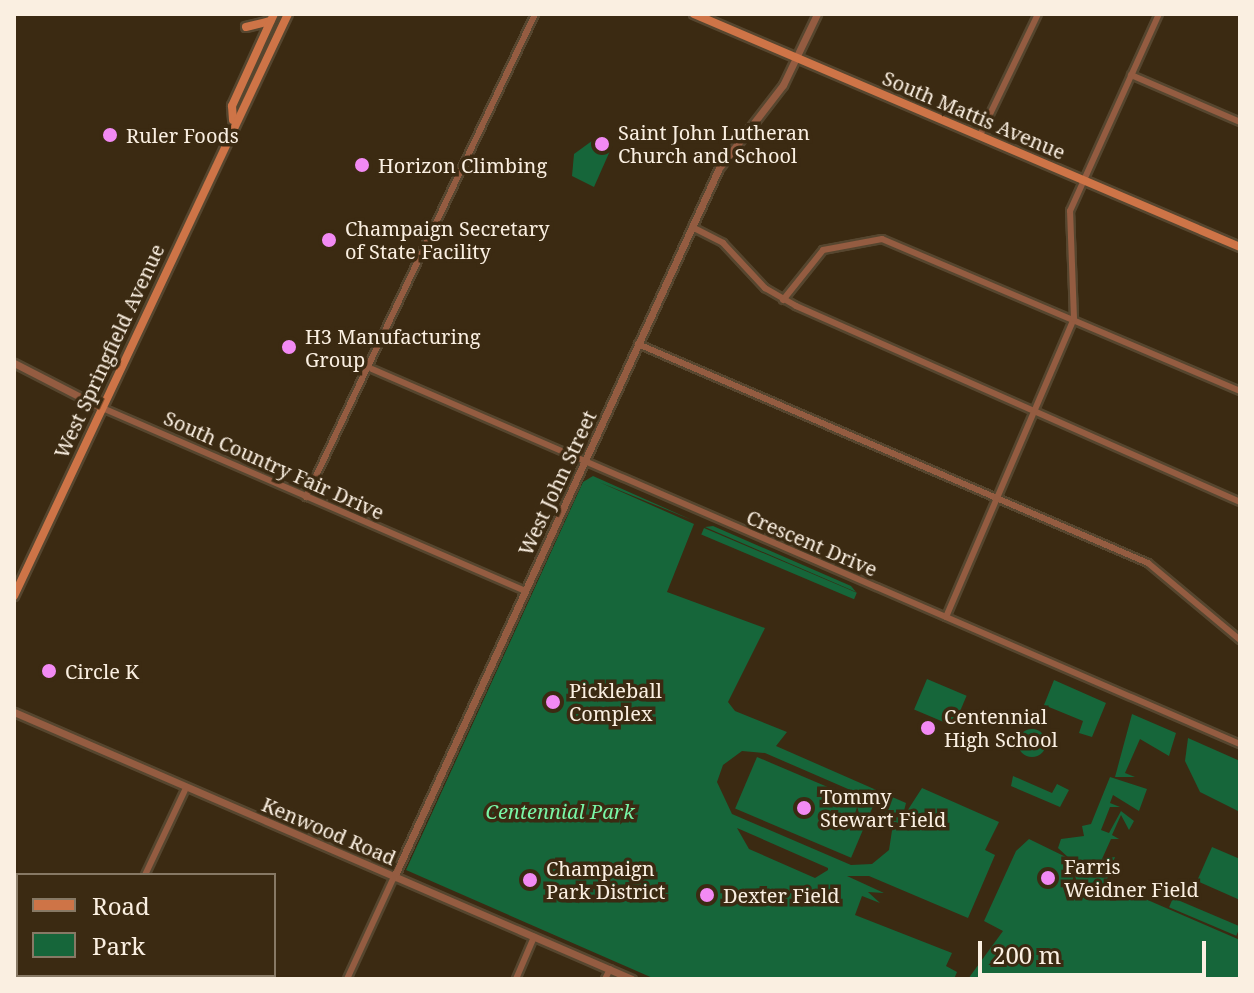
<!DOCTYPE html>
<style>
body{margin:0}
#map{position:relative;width:1254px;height:993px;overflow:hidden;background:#3b2a12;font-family:"Noto Serif",serif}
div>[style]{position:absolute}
.green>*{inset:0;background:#16663a;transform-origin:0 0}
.round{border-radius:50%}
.roads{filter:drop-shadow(2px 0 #56462f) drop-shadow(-2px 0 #56462f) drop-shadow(0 2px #56462f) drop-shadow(0 -2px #56462f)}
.minor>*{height:6px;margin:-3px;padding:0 3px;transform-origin:3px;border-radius:3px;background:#945c41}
.tertiary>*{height:7px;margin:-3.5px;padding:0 3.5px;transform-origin:3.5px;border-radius:3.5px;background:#945c41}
.secondary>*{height:8px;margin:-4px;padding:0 4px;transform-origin:4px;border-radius:4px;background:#ce7447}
.dots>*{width:22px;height:22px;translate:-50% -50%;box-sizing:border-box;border:4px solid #3b2a12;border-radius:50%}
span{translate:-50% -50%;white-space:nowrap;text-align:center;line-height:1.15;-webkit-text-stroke:7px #3b2a12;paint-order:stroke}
.street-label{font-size:20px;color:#faefe1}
.poi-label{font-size:20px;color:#faefe1}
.left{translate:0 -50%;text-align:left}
.park-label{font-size:20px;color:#79f5a6;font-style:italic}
.frame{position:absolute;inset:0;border:16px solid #faefe1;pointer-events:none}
.legend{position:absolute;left:16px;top:873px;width:260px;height:104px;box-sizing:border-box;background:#3b2a12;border:2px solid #877965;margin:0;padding:10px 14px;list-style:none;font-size:24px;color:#faefe1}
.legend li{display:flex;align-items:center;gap:16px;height:40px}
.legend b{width:40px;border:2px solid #877965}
.scale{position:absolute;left:978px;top:941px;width:228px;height:36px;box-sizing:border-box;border:4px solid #faefe1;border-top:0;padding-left:10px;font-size:24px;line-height:28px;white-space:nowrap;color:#faefe1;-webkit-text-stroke:6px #3b2a12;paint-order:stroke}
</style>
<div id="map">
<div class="green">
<div style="clip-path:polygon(596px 138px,613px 144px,594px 187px,572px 176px,574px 154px)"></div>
<div style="clip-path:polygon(evenodd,593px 476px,692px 520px,599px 482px,694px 524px,667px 592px,765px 628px,728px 702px,735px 711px,787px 732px,776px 746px,906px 803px,902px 819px,922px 788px,999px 822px,985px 850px,995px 855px,968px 918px,869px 876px,847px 876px,884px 893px,868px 892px,880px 903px,862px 896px,855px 915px,952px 953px,946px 966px,957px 972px,954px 979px,655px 979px,406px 870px,583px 482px,593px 476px,742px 751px,765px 753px,878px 802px,893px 824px,889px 850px,872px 864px,851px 865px,732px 814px,717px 782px,723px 765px,742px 751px,593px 476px,737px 828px,828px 868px,828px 870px,815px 878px,749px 849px,737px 828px)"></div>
<div style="clip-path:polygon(713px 526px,851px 586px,856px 592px,705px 527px)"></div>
<div style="left:704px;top:528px;width:166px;height:7px;rotate:23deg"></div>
<div style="left:927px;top:679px;width:43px;height:33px;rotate:23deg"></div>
<div style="clip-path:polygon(1054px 680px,1106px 703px,1092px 737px,1079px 733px,1083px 721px,1044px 705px)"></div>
<div style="clip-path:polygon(1132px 714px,1176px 733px,1169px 756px,1140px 739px,1125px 773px,1135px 777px,1115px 777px)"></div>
<div class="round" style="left:1018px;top:729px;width:28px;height:28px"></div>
<div style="clip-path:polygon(1188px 738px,1240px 761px,1240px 812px,1200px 792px,1185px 761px)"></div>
<div style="left:757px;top:757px;width:126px;height:56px;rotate:23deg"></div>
<div style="clip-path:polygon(1013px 776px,1052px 793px,1057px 784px,1069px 790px,1060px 807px,1011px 786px)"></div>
<div style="clip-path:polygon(1110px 777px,1147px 789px,1139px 811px,1113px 795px,1110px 803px,1120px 807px,1110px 807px,1101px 830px,1109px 833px,1121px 811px,1134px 821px,1129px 830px,1121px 815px,1112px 835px,1119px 839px,1111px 839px,1102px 859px,1115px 857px,1106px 882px,1240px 940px,1240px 979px,968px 979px,1003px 931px,984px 921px,1016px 851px,1029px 839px,1070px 859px,1058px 848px,1061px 839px,1084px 836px,1082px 826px,1091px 824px)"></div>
<div style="clip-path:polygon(1212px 847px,1240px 859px,1240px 900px,1197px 881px)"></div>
<div style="left:1173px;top:898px;width:73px;height:10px;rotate:23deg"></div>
</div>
<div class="roads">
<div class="minor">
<div style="left:1131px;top:75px;width:119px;rotate:23.3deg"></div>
<div style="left:980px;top:135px;width:134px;rotate:-64.4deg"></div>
<div style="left:692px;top:227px;width:35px;rotate:27deg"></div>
<div style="left:723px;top:243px;width:62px;rotate:47deg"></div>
<div style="left:765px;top:288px;width:36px;rotate:30deg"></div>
<div style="left:796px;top:306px;width:485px;rotate:23.8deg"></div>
<div style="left:783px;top:300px;width:64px;rotate:-51.3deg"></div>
<div style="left:823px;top:250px;width:60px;rotate:-10.6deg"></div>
<div style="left:882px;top:239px;width:389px;rotate:23deg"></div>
<div style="left:638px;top:344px;width:555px;rotate:23.24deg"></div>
<div style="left:1148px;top:563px;width:120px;rotate:39.9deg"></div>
<div style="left:372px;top:369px;width:946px;rotate:23.37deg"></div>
<div style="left:100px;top:407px;width:463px;rotate:23.4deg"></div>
<div style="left:306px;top:497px;width:535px;rotate:-64.63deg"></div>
<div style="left:946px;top:617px;width:324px;rotate:-66.8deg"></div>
<div style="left:1074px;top:319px;width:108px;rotate:-92.1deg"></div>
<div style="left:1070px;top:211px;width:216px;rotate:-65.7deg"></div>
<div style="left:145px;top:875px;width:96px;rotate:-64.8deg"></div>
<div style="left:347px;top:979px;width:112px;rotate:-65.3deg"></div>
<div style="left:516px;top:979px;width:46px;rotate:-66.8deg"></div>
<div style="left:605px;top:979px;width:11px;rotate:-63deg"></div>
</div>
<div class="tertiary">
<div style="left:14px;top:363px;width:97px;rotate:27.1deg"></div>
<div style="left:14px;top:712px;width:673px;rotate:23.37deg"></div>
<div style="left:394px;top:877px;width:780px;rotate:-65.37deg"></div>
<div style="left:719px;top:168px;width:105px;rotate:-52.4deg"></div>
<div style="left:783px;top:85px;width:79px;rotate:-64.4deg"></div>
</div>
<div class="secondary">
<div style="left:694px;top:14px;width:594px;rotate:23.11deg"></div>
<div style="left:246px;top:27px;width:25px;rotate:-14deg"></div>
<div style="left:233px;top:120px;width:14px;rotate:-94deg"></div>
<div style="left:232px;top:106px;width:101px;rotate:-65.5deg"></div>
<div style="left:14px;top:596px;width:643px;rotate:-64.79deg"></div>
</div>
</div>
<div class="dots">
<div style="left:110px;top:135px;background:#f28af3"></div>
<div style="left:602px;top:144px;background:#f28af3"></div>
<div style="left:362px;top:165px;background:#f28af3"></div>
<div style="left:329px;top:240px;background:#f28af3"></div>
<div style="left:289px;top:347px;background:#f28af3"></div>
<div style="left:49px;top:671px;background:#f28af3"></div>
<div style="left:553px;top:702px;background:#f28af3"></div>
<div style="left:928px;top:728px;background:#f28af3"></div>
<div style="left:804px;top:808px;background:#f28af3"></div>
<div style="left:1048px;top:878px;background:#f28af3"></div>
<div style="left:530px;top:880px;background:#f28af3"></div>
<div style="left:707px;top:895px;background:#f28af3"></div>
</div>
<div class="street-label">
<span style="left:974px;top:115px;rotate:23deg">South Mattis Avenue</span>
<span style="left:109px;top:351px;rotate:-65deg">West Springfield Avenue</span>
<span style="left:274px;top:465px;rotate:24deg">South Country Fair Drive</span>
<span style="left:557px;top:483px;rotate:-65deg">West John Street</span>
<span style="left:812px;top:543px;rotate:23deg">Crescent Drive</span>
<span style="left:329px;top:831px;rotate:23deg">Kenwood Road</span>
</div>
<div class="poi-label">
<span class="left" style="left:618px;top:144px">Saint John Lutheran<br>Church and School</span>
<span class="left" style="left:126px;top:135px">Ruler Foods</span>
<span class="left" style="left:378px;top:165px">Horizon Climbing</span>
<span class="left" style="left:345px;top:240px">Champaign Secretary<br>of State Facility</span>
<span class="left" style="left:305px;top:348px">H3 Manufacturing<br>Group</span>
<span class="left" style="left:65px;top:671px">Circle K</span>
<span class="left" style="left:569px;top:702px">Pickleball<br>Complex</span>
<span class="left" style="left:944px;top:728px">Centennial<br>High School</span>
<span class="left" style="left:820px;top:808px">Tommy<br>Stewart Field</span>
<span class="left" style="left:1064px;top:878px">Farris<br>Weidner Field</span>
<span class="left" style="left:546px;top:880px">Champaign<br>Park District</span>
<span class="left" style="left:723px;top:895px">Dexter Field</span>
</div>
<div class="park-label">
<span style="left:560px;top:811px">Centennial Park</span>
</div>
<div class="frame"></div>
<ul class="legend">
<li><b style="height:10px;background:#ce7447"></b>Road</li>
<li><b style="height:22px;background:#16663a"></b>Park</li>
</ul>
<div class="scale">200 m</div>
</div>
